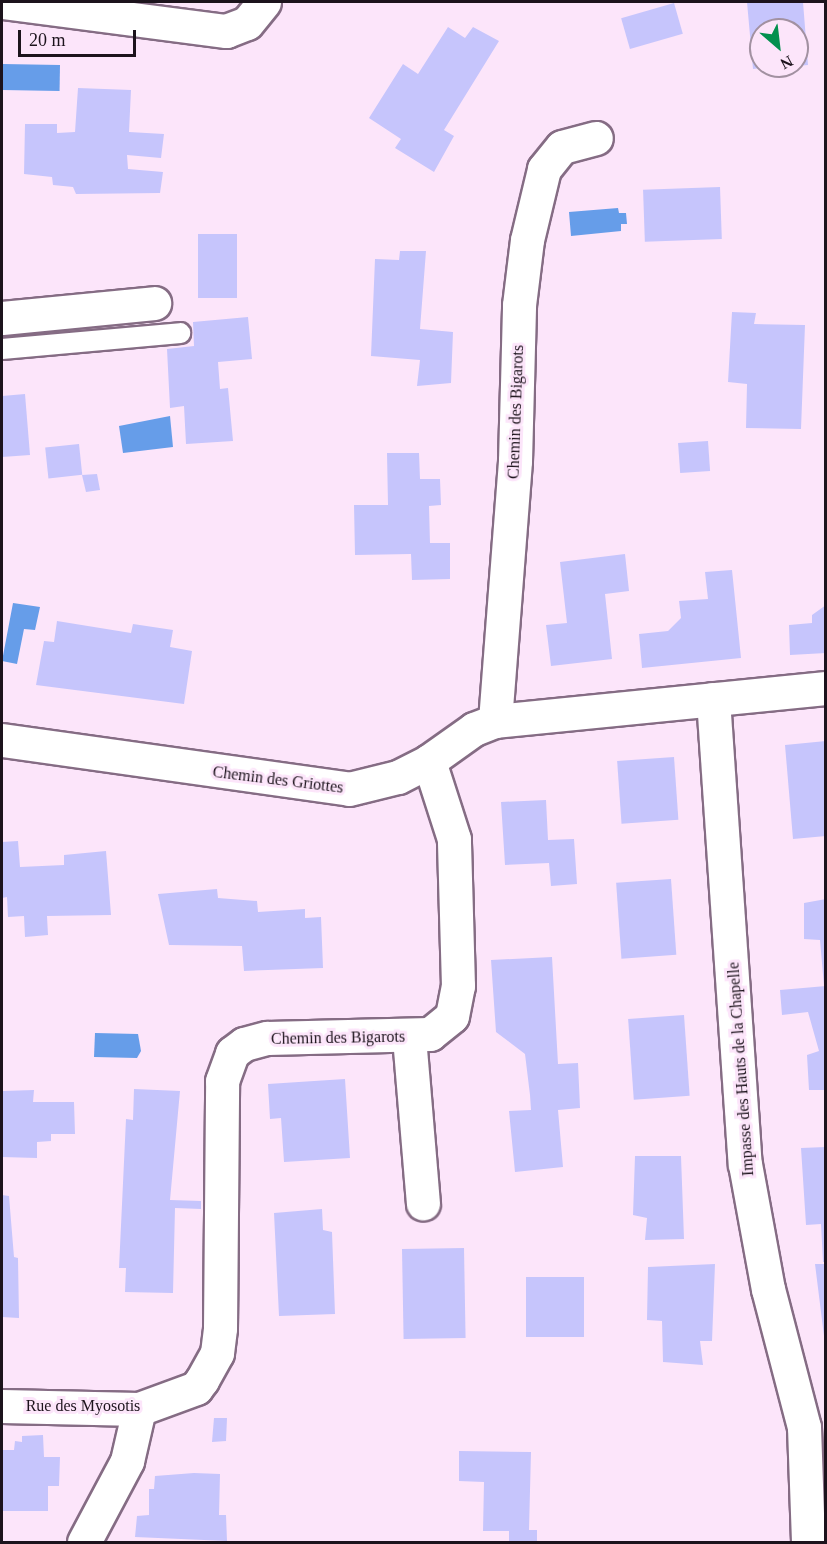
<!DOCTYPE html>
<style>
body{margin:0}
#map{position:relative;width:827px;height:1544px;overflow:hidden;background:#fce5fa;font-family:Georgia,serif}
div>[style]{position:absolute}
.water>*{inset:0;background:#669de9;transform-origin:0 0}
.building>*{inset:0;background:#c6c5fc;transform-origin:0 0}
.roads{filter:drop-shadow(2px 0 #856c84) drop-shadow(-2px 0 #856c84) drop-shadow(0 2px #856c84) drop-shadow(0 -2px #856c84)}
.service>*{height:20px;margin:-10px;padding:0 10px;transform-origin:10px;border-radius:10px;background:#fff}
.minor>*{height:33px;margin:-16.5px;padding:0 16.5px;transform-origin:16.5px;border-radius:16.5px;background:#fff}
span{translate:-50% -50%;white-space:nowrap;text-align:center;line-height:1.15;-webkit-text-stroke:6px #fce5fa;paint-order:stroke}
.street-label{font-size:16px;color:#1c131c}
.frame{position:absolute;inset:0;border:3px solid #1c131c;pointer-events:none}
.north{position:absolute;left:749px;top:18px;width:60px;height:60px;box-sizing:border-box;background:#fce5fa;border:2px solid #a291a1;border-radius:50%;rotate:152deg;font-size:16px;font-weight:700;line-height:24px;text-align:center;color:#1c131c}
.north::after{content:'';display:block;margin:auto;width:21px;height:27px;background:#03904f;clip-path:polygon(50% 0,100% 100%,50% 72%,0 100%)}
.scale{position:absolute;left:18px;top:30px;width:118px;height:27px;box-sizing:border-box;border:3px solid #1c131c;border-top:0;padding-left:8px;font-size:18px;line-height:21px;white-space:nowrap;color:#1c131c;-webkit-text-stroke:4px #fce5fa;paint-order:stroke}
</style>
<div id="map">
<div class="water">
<div style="left:3px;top:64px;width:57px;height:26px;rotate:1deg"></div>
<div style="clip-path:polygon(618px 208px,619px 213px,626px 213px,627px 224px,621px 224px,621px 231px,571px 236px,569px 212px)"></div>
<div style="clip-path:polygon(170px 416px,173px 447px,123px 453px,119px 426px)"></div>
<div style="clip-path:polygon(13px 603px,40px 607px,35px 630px,24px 629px,17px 664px,2px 661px)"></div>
<div style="clip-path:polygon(95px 1033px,138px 1034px,141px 1051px,137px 1058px,94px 1057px)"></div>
</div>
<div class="building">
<div style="clip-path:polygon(747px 2px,803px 2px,808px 65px,797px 66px,797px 30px,761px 30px,761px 68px,753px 69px)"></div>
<div style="left:674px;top:3px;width:32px;height:55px;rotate:74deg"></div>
<div style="clip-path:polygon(448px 27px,465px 38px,473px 27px,499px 41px,444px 130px,454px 136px,434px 172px,395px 148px,401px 139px,369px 118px,403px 64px,418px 74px)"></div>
<div style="clip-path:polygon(78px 88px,131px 90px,129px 132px,164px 134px,161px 158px,127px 155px,128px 169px,163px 172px,160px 193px,76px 194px,73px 187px,53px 185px,52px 177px,24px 174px,25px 124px,57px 124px,57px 133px,75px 132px)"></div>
<div style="left:720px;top:187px;width:52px;height:77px;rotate:88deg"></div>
<div style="left:198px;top:234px;width:39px;height:64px"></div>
<div style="clip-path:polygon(400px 251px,426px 251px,420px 329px,453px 332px,451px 383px,417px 386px,420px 360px,371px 356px,375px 259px,399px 260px)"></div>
<div style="clip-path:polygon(732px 312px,756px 313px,754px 324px,805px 325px,801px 429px,746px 428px,747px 384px,728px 382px)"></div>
<div style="clip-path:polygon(248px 317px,252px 359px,218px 362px,220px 389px,228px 388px,233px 441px,186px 444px,184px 406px,170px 408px,167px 349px,194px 346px,193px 322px)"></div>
<div style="clip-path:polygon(25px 394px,30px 455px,2px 457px,2px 396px)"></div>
<div style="left:708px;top:441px;width:30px;height:30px;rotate:86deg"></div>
<div style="left:79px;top:444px;width:31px;height:34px;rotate:84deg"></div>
<div style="clip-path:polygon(387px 453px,419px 453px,420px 479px,440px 479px,441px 505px,429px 506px,430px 543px,450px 543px,450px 579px,412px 580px,411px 554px,355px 555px,354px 505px,388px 505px)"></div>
<div style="clip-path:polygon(97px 474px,100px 490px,86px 492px,82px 475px)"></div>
<div style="clip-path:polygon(625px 554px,629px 591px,605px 594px,612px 659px,551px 666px,546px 625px,567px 623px,560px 562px)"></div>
<div style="clip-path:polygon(732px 570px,741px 658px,642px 668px,639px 634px,668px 631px,681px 618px,679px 601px,708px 599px,705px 572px)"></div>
<div style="clip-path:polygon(826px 605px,826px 653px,790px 655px,789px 625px,812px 623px,812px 615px)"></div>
<div style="clip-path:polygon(57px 621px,131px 633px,133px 624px,173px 630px,170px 647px,192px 651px,184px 704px,36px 685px,44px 641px,54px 642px)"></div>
<div style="clip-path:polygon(826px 741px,826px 836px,793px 839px,785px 745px)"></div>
<div style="left:674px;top:757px;width:63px;height:57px;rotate:86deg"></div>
<div style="clip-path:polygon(546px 800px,548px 840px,574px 839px,577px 884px,551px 886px,549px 863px,505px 865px,501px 802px)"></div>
<div style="clip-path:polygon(18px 841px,20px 867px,64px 865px,64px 855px,106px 851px,111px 915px,47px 916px,48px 935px,25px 937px,24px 916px,8px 917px,7px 897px,2px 898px,2px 842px)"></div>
<div style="left:671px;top:879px;width:76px;height:55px;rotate:86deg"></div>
<div style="clip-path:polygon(217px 889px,218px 898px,257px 901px,258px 912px,305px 909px,305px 918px,321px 917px,323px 968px,244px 971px,242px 946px,169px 945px,158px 894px)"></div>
<div style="clip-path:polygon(826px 899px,826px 986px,824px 986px,820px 940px,804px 939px,804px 903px)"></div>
<div style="clip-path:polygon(552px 957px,558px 1064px,578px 1063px,580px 1108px,558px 1110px,563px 1167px,515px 1172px,509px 1111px,531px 1110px,530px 1095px,525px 1054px,496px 1032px,491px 960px)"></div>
<div style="clip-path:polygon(826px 986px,826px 1090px,809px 1090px,807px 1055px,819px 1051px,808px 1012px,782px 1015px,780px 990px)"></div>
<div style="left:684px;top:1015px;width:81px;height:56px;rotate:86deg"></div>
<div style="clip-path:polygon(345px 1079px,350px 1158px,284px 1162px,281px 1118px,270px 1119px,268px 1084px)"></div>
<div style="clip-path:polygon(134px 1089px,180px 1091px,170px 1200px,201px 1201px,201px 1209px,175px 1208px,173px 1293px,125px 1292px,126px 1268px,119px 1268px,126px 1119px,133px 1120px)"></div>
<div style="clip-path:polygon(34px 1090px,33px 1102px,74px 1102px,75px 1134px,51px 1134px,51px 1141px,37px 1142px,37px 1158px,2px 1157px,3px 1091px)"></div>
<div style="clip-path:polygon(826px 1147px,826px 1262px,823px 1262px,821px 1224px,806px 1225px,801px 1148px)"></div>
<div style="clip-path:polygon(635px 1156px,681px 1156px,684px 1239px,645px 1240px,647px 1218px,633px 1215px)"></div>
<div style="clip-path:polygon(2px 1195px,9px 1196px,14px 1257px,18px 1258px,19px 1318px,2px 1317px)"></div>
<div style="clip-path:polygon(322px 1209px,323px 1230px,332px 1232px,335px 1314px,279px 1316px,274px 1213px)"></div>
<div style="left:464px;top:1248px;width:90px;height:62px;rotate:89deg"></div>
<div style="clip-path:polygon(715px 1264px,712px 1341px,700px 1341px,703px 1365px,663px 1362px,662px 1321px,647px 1320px,648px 1267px)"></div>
<div style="clip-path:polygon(815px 1264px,826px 1264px,826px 1336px,824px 1336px)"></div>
<div style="left:526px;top:1277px;width:58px;height:60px"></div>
<div style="clip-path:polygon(214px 1418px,227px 1418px,226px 1441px,212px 1442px)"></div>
<div style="clip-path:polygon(43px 1435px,44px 1457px,60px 1457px,59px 1486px,48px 1486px,48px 1511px,2px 1511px,2px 1450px,14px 1450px,15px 1441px,22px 1442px,22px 1436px)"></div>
<div style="clip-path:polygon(459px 1451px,531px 1452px,529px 1530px,537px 1530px,537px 1542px,509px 1542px,509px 1531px,483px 1531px,484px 1482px,459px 1481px)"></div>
<div style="clip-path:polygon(194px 1473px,220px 1474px,219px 1515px,226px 1515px,227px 1541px,135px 1537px,137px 1516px,149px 1515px,149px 1489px,154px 1489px,155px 1476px)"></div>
</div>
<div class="roads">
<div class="service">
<div style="left:2px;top:349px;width:179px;rotate:-5.1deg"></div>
</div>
<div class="minor">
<div style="left:2px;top:2px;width:226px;rotate:7.4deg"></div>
<div style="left:226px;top:31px;width:22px;rotate:-21deg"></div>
<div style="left:247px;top:23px;width:27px;rotate:-51deg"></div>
<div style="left:2px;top:318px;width:153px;rotate:-5.6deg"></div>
<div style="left:713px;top:699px;width:466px;rotate:86.1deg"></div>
<div style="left:745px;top:1164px;width:127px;rotate:79.6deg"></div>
<div style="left:768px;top:1289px;width:143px;rotate:75.4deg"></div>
<div style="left:804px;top:1427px;width:115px;rotate:88deg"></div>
<div style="left:495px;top:721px;width:261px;rotate:-85.6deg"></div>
<div style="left:515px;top:461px;width:156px;rotate:-88.5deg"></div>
<div style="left:519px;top:305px;width:65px;rotate:-83deg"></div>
<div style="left:527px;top:240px;width:73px;rotate:-76.5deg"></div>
<div style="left:544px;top:169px;width:28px;rotate:-51deg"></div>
<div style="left:562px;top:147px;width:35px;rotate:-15deg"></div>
<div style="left:2px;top:740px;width:350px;rotate:8deg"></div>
<div style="left:349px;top:789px;width:50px;rotate:-13.8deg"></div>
<div style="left:398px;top:777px;width:35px;rotate:-27deg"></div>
<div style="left:429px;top:761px;width:55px;rotate:-35.4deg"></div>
<div style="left:474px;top:729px;width:22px;rotate:-21deg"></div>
<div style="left:495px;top:721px;width:333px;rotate:-5.7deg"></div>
<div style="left:409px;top:1037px;width:167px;rotate:85.2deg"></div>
<div style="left:2px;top:1406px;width:137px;rotate:1.3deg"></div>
<div style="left:139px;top:1409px;width:61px;rotate:-20.2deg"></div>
<div style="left:196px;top:1388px;width:10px;rotate:-53deg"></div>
<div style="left:202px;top:1380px;width:31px;rotate:-61deg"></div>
<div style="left:217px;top:1353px;width:25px;rotate:-83deg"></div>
<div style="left:220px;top:1328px;width:247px;rotate:-89.5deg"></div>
<div style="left:222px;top:1081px;width:30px;rotate:-70deg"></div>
<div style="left:232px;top:1053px;width:15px;rotate:-37deg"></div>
<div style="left:244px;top:1044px;width:24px;rotate:-15deg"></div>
<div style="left:267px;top:1038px;width:163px;rotate:-1.4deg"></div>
<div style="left:430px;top:1034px;width:28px;rotate:-39deg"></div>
<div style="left:452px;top:1016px;width:31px;rotate:-79deg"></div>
<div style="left:458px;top:986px;width:147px;rotate:-91.6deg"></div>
<div style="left:454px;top:839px;width:82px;rotate:-107.8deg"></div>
<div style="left:84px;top:1542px;width:92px;rotate:-62deg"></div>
<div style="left:127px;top:1461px;width:53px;rotate:-77deg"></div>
</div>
</div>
<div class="street-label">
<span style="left:516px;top:412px;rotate:-88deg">Chemin des Bigarots</span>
<span style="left:278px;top:780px;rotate:7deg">Chemin des Griottes</span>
<span style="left:338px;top:1038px;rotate:-1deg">Chemin des Bigarots</span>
<span style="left:741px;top:1069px;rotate:-94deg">Impasse des Hauts de la Chapelle</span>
<span style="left:83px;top:1406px">Rue des Myosotis</span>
</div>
<div class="frame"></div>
<div class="north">N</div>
<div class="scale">20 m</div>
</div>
